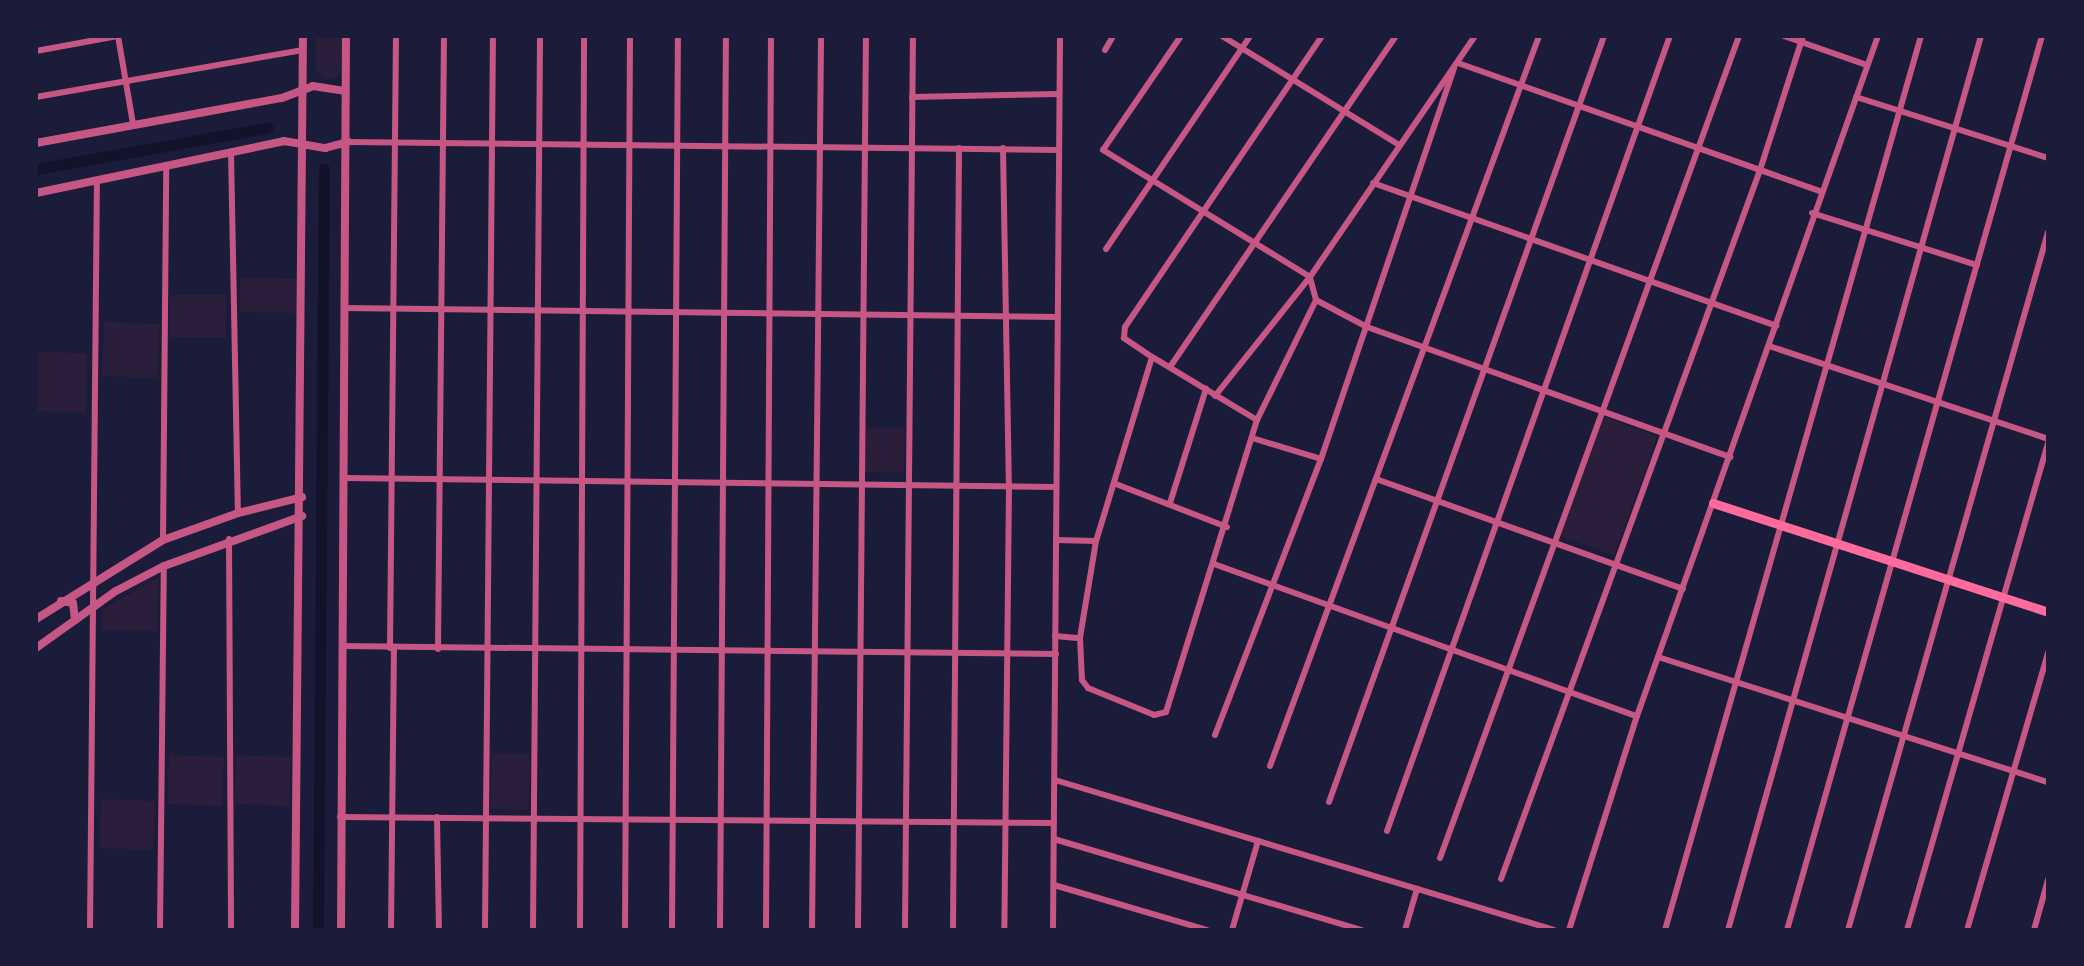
<!DOCTYPE html>
<style>
body{margin:0}
#map{position:relative;width:2084px;height:966px;overflow:hidden;background:#1b1b3a;font-family:Figtree,sans-serif}
div>[style]{position:absolute}
.green>*{inset:0;background:#2a1e3b;transform-origin:0 0}
.canal>*{height:11px;margin:-5.5px;padding:0 5.5px;transform-origin:5.5px;border-radius:5.5px;background:#12122b}
.minor>*{height:6px;margin:-3px;padding:0 3px;transform-origin:3px;border-radius:3px;background:#c65784}
.tertiary>*{height:8px;margin:-4px;padding:0 4px;transform-origin:4px;border-radius:4px;background:#c65784}
.secondary>*{height:9px;margin:-4.5px;padding:0 4.5px;transform-origin:4.5px;border-radius:4.5px;background:#ff6b9d}
span{translate:-50% -50%;white-space:nowrap;text-align:center;line-height:1.15;-webkit-text-stroke:8px #1b1b3a;paint-order:stroke}
.frame{position:absolute;inset:0;border:38px solid #1b1b3a;pointer-events:none}
</style>
<div id="map">
<div class="green">
<div style="clip-path:polygon(316px 36px,343px 36px,342px 71px,335px 78px,324px 79px,316px 71px)"></div>
<div style="left:240px;top:278px;width:57px;height:34px;rotate:1deg"></div>
<div style="left:170px;top:295px;width:56px;height:42px"></div>
<div style="left:104px;top:322px;width:55px;height:54px;rotate:2deg"></div>
<div style="left:87px;top:353px;width:59px;height:51px;rotate:91deg"></div>
<div style="left:1602px;top:416px;width:59px;height:127px;rotate:20deg"></div>
<div style="left:864px;top:428px;width:41px;height:44px;rotate:1deg"></div>
<div style="clip-path:polygon(158px 577px,157px 631px,102px 630px,103px 610px)"></div>
<div style="left:492px;top:753px;width:38px;height:56px;rotate:2deg"></div>
<div style="left:169px;top:755px;width:55px;height:49px;rotate:2deg"></div>
<div style="left:236px;top:755px;width:55px;height:49px;rotate:2deg"></div>
<div style="left:101px;top:799px;width:54px;height:49px;rotate:2deg"></div>
</div>
<div class="canal">
<div style="left:36px;top:169px;width:235px;rotate:-10.1deg"></div>
<div style="left:318px;top:930px;width:761px;rotate:-89.55deg"></div>
</div>
<div class="minor">
<div style="left:118px;top:36px;width:89px;rotate:80.3deg"></div>
<div style="left:1181px;top:36px;width:138px;rotate:124.4deg"></div>
<div style="left:1103px;top:150px;width:243px;rotate:31.5deg"></div>
<div style="left:1222px;top:36px;width:208px;rotate:31.6deg"></div>
<div style="left:1784px;top:36px;width:88px;rotate:19.3deg"></div>
<div style="left:1105px;top:50px;width:16px;rotate:-60deg"></div>
<div style="left:36px;top:51px;width:83px;rotate:-10.4deg"></div>
<div style="left:1458px;top:63px;width:384px;rotate:19.5deg"></div>
<div style="left:36px;top:97px;width:271px;rotate:-10deg"></div>
<div style="left:912px;top:97px;width:147px;rotate:-1.2deg"></div>
<div style="left:1856px;top:97px;width:201px;rotate:17.6deg"></div>
<div style="left:348px;top:142px;width:711px;rotate:0.64deg"></div>
<div style="left:1003px;top:148px;width:339px;rotate:89deg"></div>
<div style="left:1009px;top:487px;width:443px;rotate:90.6deg"></div>
<div style="left:231px;top:152px;width:361px;rotate:88.9deg"></div>
<div style="left:1373px;top:183px;width:428px;rotate:19.5deg"></div>
<div style="left:1812px;top:213px;width:173px;rotate:17.5deg"></div>
<div style="left:1106px;top:249px;width:257px;rotate:-55.9deg"></div>
<div style="left:1316px;top:300px;width:58px;rotate:27.9deg"></div>
<div style="left:1367px;top:327px;width:386px;rotate:19.7deg"></div>
<div style="left:344px;top:308px;width:714px;rotate:0.72deg"></div>
<div style="left:1769px;top:346px;width:294px;rotate:18.4deg"></div>
<div style="left:1152px;top:357px;width:34px;rotate:-146deg"></div>
<div style="left:1124px;top:338px;width:11px;rotate:-85deg"></div>
<div style="left:1125px;top:327px;width:351px;rotate:-55.9deg"></div>
<div style="left:1170px;top:367px;width:401px;rotate:-55.7deg"></div>
<div style="left:1215px;top:396px;width:152px;rotate:-51.4deg"></div>
<div style="left:1310px;top:277px;width:292px;rotate:-55.6deg"></div>
<div style="left:1257px;top:420px;width:122px;rotate:-149deg"></div>
<div style="left:1152px;top:357px;width:192px;rotate:106.9deg"></div>
<div style="left:1096px;top:541px;width:98px;rotate:99.4deg"></div>
<div style="left:1080px;top:638px;width:42px;rotate:87.3deg"></div>
<div style="left:1082px;top:680px;width:10px;rotate:53deg"></div>
<div style="left:1088px;top:688px;width:71px;rotate:22.2deg"></div>
<div style="left:1154px;top:715px;width:12px;rotate:-14deg"></div>
<div style="left:1166px;top:712px;width:306px;rotate:-72.7deg"></div>
<div style="left:1257px;top:420px;width:134px;rotate:-63.8deg"></div>
<div style="left:1316px;top:300px;width:24px;rotate:-105deg"></div>
<div style="left:1252px;top:438px;width:72px;rotate:16.9deg"></div>
<div style="left:344px;top:478px;width:712px;rotate:0.72deg"></div>
<div style="left:1376px;top:479px;width:326px;rotate:19.7deg"></div>
<div style="left:1116px;top:484px;width:119px;rotate:21.2deg"></div>
<div style="left:1170px;top:503px;width:120px;rotate:-72.5deg"></div>
<div style="left:229px;top:539px;width:391px;rotate:89.7deg"></div>
<div style="left:163px;top:540px;width:375px;rotate:-89.5deg"></div>
<div style="left:1056px;top:540px;width:40px;rotate:1.4deg"></div>
<div style="left:1214px;top:564px;width:449px;rotate:19.8deg"></div>
<div style="left:1055px;top:636px;width:25px;rotate:5deg"></div>
<div style="left:342px;top:646px;width:714px;rotate:0.64deg"></div>
<div style="left:390px;top:648px;width:612px;rotate:-89.44deg"></div>
<div style="left:438px;top:649px;width:613px;rotate:-89.44deg"></div>
<div style="left:1658px;top:657px;width:410px;rotate:17.8deg"></div>
<div style="left:1215px;top:735px;width:296px;rotate:-69deg"></div>
<div style="left:1321px;top:459px;width:413px;rotate:-71.2deg"></div>
<div style="left:1270px;top:766px;width:778px;rotate:-69.77deg"></div>
<div style="left:1055px;top:780px;width:521px;rotate:16.73deg"></div>
<div style="left:1329px;top:802px;width:814px;rotate:-70.25deg"></div>
<div style="left:340px;top:817px;width:714px;rotate:0.48deg"></div>
<div style="left:437px;top:817px;width:113px;rotate:89deg"></div>
<div style="left:1387px;top:831px;width:844px;rotate:-70.41deg"></div>
<div style="left:1054px;top:839px;width:321px;rotate:16.5deg"></div>
<div style="left:1440px;top:858px;width:875px;rotate:-70.01deg"></div>
<div style="left:1501px;top:879px;width:755px;rotate:-69.93deg"></div>
<div style="left:1760px;top:170px;width:141px;rotate:-72.2deg"></div>
<div style="left:1054px;top:885px;width:159px;rotate:16.4deg"></div>
<div style="left:90px;top:930px;width:750px;rotate:-89.47deg"></div>
<div style="left:160px;top:930px;width:364px;rotate:-89.4deg"></div>
<div style="left:391px;top:930px;width:282px;rotate:-89.4deg"></div>
<div style="left:485px;top:930px;width:894px;rotate:-89.49deg"></div>
<div style="left:533px;top:930px;width:894px;rotate:-89.55deg"></div>
<div style="left:580px;top:930px;width:894px;rotate:-89.74deg"></div>
<div style="left:625px;top:930px;width:894px;rotate:-89.68deg"></div>
<div style="left:672px;top:930px;width:894px;rotate:-89.62deg"></div>
<div style="left:720px;top:930px;width:894px;rotate:-89.62deg"></div>
<div style="left:766px;top:930px;width:894px;rotate:-89.68deg"></div>
<div style="left:812px;top:930px;width:894px;rotate:-89.42deg"></div>
<div style="left:858px;top:930px;width:894px;rotate:-89.49deg"></div>
<div style="left:905px;top:930px;width:894px;rotate:-89.49deg"></div>
<div style="left:953px;top:930px;width:782px;rotate:-89.56deg"></div>
<div style="left:1053px;top:930px;width:894px;rotate:-89.55deg"></div>
<div style="left:1232px;top:930px;width:93px;rotate:-73.7deg"></div>
<div style="left:1405px;top:930px;width:43px;rotate:-73.7deg"></div>
<div style="left:1569px;top:930px;width:225px;rotate:-72.4deg"></div>
<div style="left:1637px;top:716px;width:721px;rotate:-70.49deg"></div>
<div style="left:1665px;top:930px;width:930px;rotate:-74.02deg"></div>
<div style="left:1728px;top:930px;width:929px;rotate:-74.2deg"></div>
<div style="left:1787px;top:930px;width:930px;rotate:-74.08deg"></div>
<div style="left:1848px;top:930px;width:726px;rotate:-74.01deg"></div>
<div style="left:1907px;top:930px;width:507px;rotate:-73.85deg"></div>
<div style="left:1967px;top:930px;width:289px;rotate:-73.7deg"></div>
<div style="left:2034px;top:930px;width:52px;rotate:-74.4deg"></div>
</div>
<div class="tertiary">
<div style="left:36px;top:143px;width:250px;rotate:-10.4deg"></div>
<div style="left:282px;top:98px;width:33px;rotate:-21deg"></div>
<div style="left:313px;top:86px;width:33px;rotate:9deg"></div>
<div style="left:36px;top:193px;width:253px;rotate:-11.8deg"></div>
<div style="left:284px;top:141px;width:42px;rotate:9.7deg"></div>
<div style="left:325px;top:148px;width:24px;rotate:-15deg"></div>
<div style="left:61px;top:601px;width:12px;rotate:9deg"></div>
<div style="left:73px;top:603px;width:17px;rotate:83deg"></div>
<div style="left:36px;top:619px;width:150px;rotate:-31.9deg"></div>
<div style="left:163px;top:540px;width:80px;rotate:-19.8deg"></div>
<div style="left:238px;top:513px;width:66px;rotate:-14deg"></div>
<div style="left:36px;top:648px;width:98px;rotate:-35.5deg"></div>
<div style="left:116px;top:591px;width:54px;rotate:-27.5deg"></div>
<div style="left:164px;top:566px;width:147px;rotate:-19.9deg"></div>
<div style="left:295px;top:930px;width:894px;rotate:-89.49deg"></div>
<div style="left:341px;top:930px;width:894px;rotate:-89.68deg"></div>
</div>
<div class="secondary">
<div style="left:1713px;top:503px;width:352px;rotate:18deg"></div>
</div>
<div class="frame"></div>
</div>
